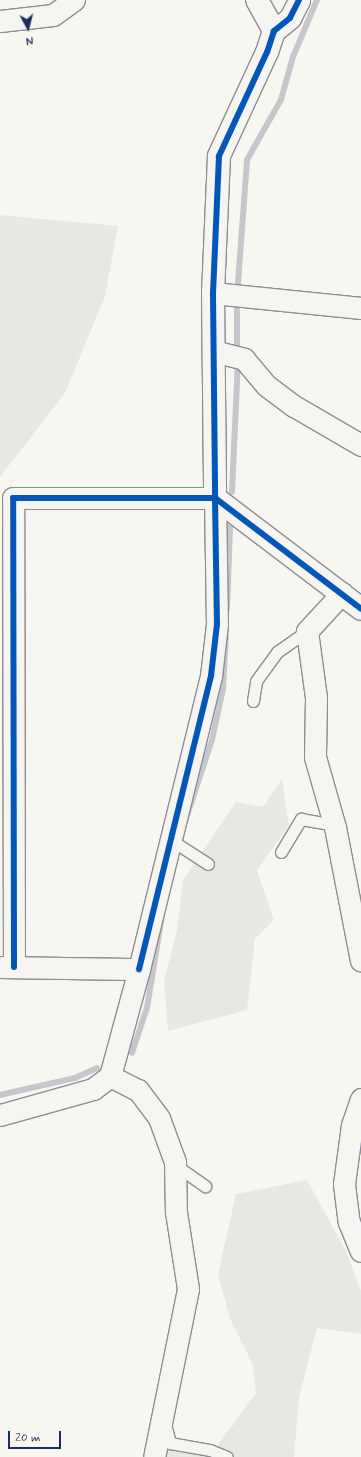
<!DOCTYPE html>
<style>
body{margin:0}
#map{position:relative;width:361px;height:1457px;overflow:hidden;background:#f8f6f0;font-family:Mynerve,sans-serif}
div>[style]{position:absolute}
.green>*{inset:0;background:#e8e7e2}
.stream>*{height:5.5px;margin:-2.75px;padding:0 2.75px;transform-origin:2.75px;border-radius:2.75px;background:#c5c7cb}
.roads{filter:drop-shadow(1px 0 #8b8e94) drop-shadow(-1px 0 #8b8e94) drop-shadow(0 1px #8b8e94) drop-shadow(0 -1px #8b8e94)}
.service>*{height:11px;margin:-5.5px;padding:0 5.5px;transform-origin:5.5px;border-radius:5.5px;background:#f6f5f1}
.minor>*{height:21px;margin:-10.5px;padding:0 10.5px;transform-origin:10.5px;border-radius:10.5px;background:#f6f5f1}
.tertiary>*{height:22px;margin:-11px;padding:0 11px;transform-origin:11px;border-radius:11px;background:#f6f5f1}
.cycleway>*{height:6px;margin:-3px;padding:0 3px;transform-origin:3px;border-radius:3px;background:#0057b8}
span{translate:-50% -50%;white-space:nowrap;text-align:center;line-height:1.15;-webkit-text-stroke:3px #fbf7ec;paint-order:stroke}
.north{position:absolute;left:8px;top:8px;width:40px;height:40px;-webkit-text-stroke:3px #fbf7ec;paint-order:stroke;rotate:173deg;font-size:11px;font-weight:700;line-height:16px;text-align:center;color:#1b2f5e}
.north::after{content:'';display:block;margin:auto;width:14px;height:18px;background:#1b2f5e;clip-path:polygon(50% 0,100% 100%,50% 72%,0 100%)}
.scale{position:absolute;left:8px;top:1431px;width:53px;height:18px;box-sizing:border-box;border:2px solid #1b2f5e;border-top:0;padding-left:5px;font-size:12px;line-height:14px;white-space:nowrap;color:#1b2f5e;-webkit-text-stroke:3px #fbf7ec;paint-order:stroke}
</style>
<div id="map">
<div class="green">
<div style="clip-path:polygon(0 215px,118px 226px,105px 296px,65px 393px,0 477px)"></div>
<div style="clip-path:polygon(282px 779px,289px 825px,257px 870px,274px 920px,255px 939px,247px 1010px,168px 1031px,164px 981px,177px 931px,183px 880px,236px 802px,263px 807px)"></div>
<div style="clip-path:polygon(307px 1180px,345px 1249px,361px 1291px,361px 1334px,317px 1328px,299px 1397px,294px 1457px,160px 1457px,163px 1439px,216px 1447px,256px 1393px,253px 1365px,230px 1319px,218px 1274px,236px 1194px)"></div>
</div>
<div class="stream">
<div style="left:237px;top:354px;width:57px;rotate:-90deg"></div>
<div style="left:237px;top:297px;width:137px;rotate:-85.8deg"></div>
<div style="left:247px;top:160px;width:69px;rotate:-60.5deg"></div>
<div style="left:281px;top:100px;width:45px;rotate:-74.4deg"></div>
<div style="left:293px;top:57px;width:62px;rotate:-67.2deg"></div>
<div style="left:232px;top:492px;width:130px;rotate:-87.4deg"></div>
<div style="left:227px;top:609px;width:81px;rotate:-87.9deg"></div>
<div style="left:185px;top:822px;width:86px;rotate:-71.8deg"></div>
<div style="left:212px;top:740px;width:52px;rotate:-77.8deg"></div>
<div style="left:223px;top:689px;width:53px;rotate:-86.8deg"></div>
<div style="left:132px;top:1053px;width:47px;rotate:-71.6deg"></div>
<div style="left:147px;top:1008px;width:94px;rotate:-80.8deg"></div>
<div style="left:0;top:1095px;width:77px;rotate:-12.8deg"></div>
<div style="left:75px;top:1078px;width:24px;rotate:-24deg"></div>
</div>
<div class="roads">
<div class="service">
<div style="left:253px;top:701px;width:20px;rotate:-81deg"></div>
<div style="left:256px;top:681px;width:36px;rotate:-54deg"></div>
<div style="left:277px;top:652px;width:37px;rotate:-35deg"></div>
<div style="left:171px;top:840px;width:44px;rotate:33deg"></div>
<div style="left:281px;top:852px;width:39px;rotate:-59deg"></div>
<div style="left:301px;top:819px;width:35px;rotate:10deg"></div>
<div style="left:175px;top:1165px;width:37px;rotate:35deg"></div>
<div style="left:165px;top:1424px;width:20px;rotate:75deg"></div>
<div style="left:170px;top:1443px;width:41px;rotate:9.9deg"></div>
<div style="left:210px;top:1450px;width:18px;rotate:22deg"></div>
</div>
<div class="minor">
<div style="left:0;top:21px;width:53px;rotate:-6.5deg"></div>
<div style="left:53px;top:15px;width:26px;rotate:-36deg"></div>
<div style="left:274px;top:31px;width:21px;rotate:-39deg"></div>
<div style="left:290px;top:18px;width:20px;rotate:-63deg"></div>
<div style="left:213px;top:293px;width:149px;rotate:5.8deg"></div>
<div style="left:213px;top:351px;width:32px;rotate:14deg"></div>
<div style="left:244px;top:359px;width:35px;rotate:50deg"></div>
<div style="left:267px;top:386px;width:34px;rotate:37deg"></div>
<div style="left:294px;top:406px;width:78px;rotate:30.2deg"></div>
<div style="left:342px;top:593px;width:52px;rotate:132.6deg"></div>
<div style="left:307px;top:631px;width:68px;rotate:82.3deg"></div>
<div style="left:316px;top:698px;width:59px;rotate:91deg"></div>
<div style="left:315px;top:757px;width:73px;rotate:74.1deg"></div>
<div style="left:335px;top:827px;width:136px;rotate:79deg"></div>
<div style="left:14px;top:967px;width:469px;rotate:-90.1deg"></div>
<div style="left:13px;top:498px;width:202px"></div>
<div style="left:215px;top:498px;width:126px;rotate:89.1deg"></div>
<div style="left:217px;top:624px;width:52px;rotate:96.6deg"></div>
<div style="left:211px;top:676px;width:302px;rotate:103.8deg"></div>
<div style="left:110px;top:1076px;width:31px;rotate:27deg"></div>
<div style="left:138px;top:1090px;width:35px;rotate:53deg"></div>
<div style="left:159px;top:1118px;width:47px;rotate:70deg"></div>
<div style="left:175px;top:1162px;width:50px;rotate:88.9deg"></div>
<div style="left:176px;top:1212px;width:78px;rotate:81.1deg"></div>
<div style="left:188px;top:1289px;width:171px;rotate:101.4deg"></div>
<div style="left:361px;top:1099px;width:28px;rotate:109deg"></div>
<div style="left:352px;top:1125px;width:60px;rotate:97.7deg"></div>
<div style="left:344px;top:1184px;width:38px;rotate:83deg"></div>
<div style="left:349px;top:1222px;width:31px;rotate:68deg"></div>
<div style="left:0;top:1115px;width:97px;rotate:-15.6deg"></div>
<div style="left:93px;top:1089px;width:21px;rotate:-37deg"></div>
<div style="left:110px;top:1076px;width:111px;rotate:-74.8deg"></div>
<div style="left:139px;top:969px;width:138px;rotate:-179.2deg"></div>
</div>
<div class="tertiary">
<div style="left:257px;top:0;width:35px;rotate:61deg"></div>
<div style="left:274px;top:31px;width:22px;rotate:108deg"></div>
<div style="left:267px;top:52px;width:115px;rotate:114.8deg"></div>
<div style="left:219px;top:156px;width:137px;rotate:92.5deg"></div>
<div style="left:213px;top:293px;width:205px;rotate:89.4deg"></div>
<div style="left:215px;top:498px;width:183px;rotate:37.2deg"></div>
</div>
</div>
<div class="cycleway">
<div style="left:299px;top:0;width:20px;rotate:117deg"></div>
<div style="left:290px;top:18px;width:21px;rotate:141deg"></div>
<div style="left:274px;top:31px;width:22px;rotate:108deg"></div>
<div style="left:267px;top:52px;width:115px;rotate:114.8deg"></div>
<div style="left:219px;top:156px;width:137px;rotate:92.5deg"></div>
<div style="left:213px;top:293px;width:205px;rotate:89.4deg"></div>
<div style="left:215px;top:498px;width:183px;rotate:37.2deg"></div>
<div style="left:14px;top:967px;width:469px;rotate:-90.1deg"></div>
<div style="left:13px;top:498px;width:202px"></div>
<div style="left:215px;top:498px;width:126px;rotate:89.1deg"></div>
<div style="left:217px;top:624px;width:52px;rotate:96.6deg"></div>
<div style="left:211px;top:676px;width:302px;rotate:103.8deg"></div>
</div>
<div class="north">N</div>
<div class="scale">20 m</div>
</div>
